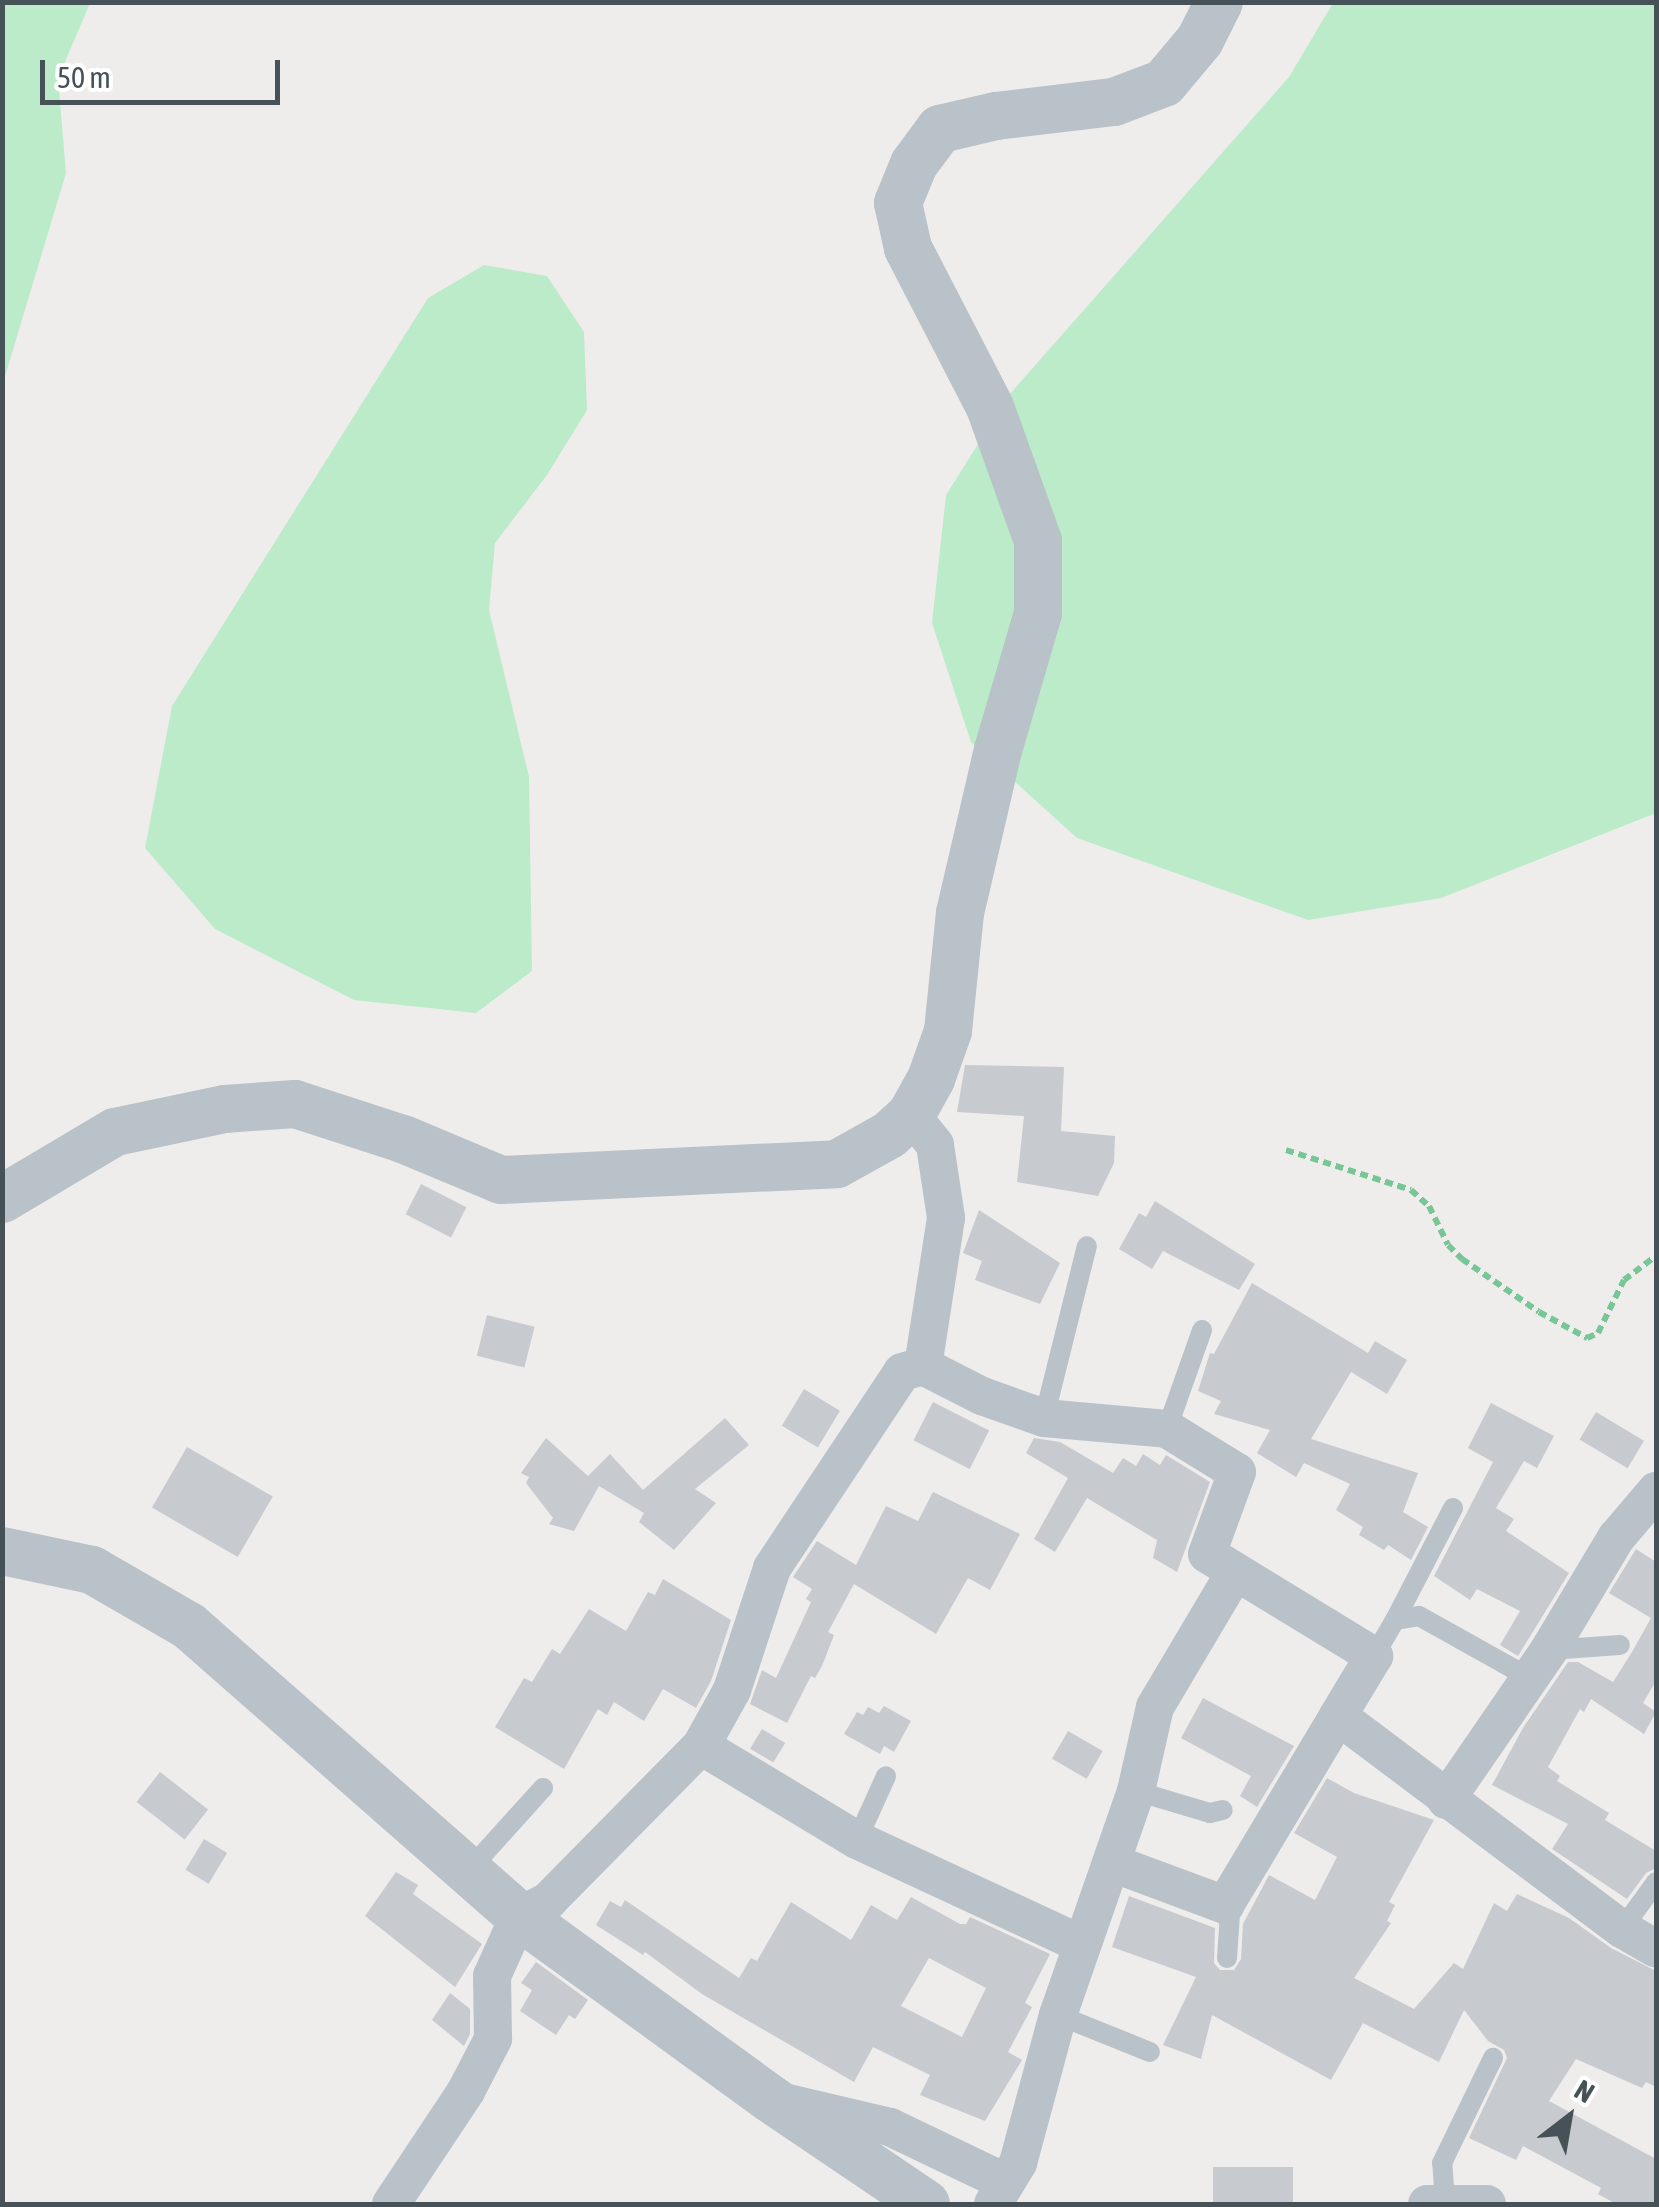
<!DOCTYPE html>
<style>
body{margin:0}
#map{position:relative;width:1659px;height:2207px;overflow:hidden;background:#efecec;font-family:"Asap Condensed",sans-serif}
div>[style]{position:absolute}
.green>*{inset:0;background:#bcebc9}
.building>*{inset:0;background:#c7cacf;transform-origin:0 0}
.path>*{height:6px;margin-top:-3px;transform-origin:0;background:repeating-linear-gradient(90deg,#77c696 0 8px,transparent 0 13px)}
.service>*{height:20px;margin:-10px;padding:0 10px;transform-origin:10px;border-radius:10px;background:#b8c2c8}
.minor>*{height:38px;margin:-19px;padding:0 19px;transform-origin:19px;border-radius:19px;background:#b8c2c8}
.tertiary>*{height:48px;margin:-24px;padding:0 24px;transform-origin:24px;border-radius:24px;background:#b8c2c8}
span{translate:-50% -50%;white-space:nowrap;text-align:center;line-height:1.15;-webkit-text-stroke:9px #fff;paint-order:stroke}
.frame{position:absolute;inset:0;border:5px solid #465158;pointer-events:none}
.north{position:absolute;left:1519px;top:2067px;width:100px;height:100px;-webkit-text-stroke:8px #fff;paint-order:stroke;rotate:31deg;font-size:28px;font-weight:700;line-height:40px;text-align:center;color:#465158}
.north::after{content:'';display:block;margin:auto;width:35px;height:45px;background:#465158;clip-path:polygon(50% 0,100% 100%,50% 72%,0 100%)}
.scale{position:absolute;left:40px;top:60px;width:240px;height:45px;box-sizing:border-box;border:5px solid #465158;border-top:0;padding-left:12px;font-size:30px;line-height:35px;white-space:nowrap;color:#465158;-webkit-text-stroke:8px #fff;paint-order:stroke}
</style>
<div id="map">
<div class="green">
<div style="clip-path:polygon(3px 2px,90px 3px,58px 78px,66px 173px,3px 383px)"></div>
<div style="clip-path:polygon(1333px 3px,1656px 3px,1656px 813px,1441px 898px,1308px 920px,1077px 838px,971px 742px,932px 623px,946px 495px,1009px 395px,1289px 77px)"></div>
<div style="clip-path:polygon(484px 265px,547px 276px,584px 332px,587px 410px,547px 475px,495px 543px,489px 610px,529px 777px,532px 971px,476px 1013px,354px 1000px,215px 929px,145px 848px,172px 706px,428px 298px)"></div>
</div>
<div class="building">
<div style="clip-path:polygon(965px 1065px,1064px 1067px,1061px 1131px,1115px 1136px,1114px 1163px,1098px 1196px,1017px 1182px,1024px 1116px,957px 1112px)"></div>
<div style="left:421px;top:1184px;width:51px;height:34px;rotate:27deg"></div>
<div style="clip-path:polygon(1155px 1201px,1255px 1264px,1239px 1290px,1163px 1251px,1152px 1269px,1119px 1249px,1139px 1213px,1146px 1217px)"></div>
<div style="clip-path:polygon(979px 1210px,1060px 1263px,1040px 1304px,975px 1280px,982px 1261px,963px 1253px)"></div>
<div style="clip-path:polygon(1252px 1283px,1368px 1353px,1375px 1341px,1407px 1360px,1387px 1394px,1351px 1372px,1311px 1439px,1418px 1473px,1403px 1512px,1428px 1527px,1411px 1560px,1388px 1545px,1384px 1550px,1359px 1535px,1363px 1527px,1336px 1510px,1350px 1484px,1304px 1463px,1296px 1477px,1257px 1453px,1270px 1430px,1214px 1414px,1221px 1401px,1198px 1391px,1210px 1353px,1214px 1354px)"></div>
<div style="left:487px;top:1315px;width:49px;height:42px;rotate:14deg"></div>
<div style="left:804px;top:1389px;width:42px;height:43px;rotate:31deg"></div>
<div style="left:933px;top:1402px;width:63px;height:43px;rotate:27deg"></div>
<div style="clip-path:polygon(1491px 1403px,1554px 1436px,1537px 1468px,1524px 1461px,1496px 1508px,1514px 1519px,1506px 1531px,1569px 1573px,1518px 1656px,1500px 1645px,1520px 1611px,1477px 1589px,1470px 1600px,1434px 1576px,1493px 1462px,1468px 1448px)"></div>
<div style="left:1596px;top:1412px;width:56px;height:32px;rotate:31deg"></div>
<div style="clip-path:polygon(725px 1418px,749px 1445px,695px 1489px,716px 1503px,674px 1550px,639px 1522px,644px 1513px,599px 1486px,574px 1531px,549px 1524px,553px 1518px,526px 1483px,529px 1477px,521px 1473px,546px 1438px,588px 1476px,610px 1454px,643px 1490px)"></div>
<div style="clip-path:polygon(1034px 1438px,1060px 1442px,1113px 1473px,1123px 1458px,1136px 1466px,1143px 1454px,1160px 1465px,1166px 1455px,1210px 1482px,1177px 1572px,1153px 1558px,1157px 1540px,1087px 1498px,1055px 1552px,1034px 1539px,1068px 1478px,1026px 1453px)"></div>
<div style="left:187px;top:1447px;width:99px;height:70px;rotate:30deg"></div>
<div style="clip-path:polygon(933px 1492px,1020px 1534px,990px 1590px,968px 1578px,936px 1634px,854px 1584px,828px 1632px,834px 1635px,822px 1666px,815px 1678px,811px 1676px,787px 1723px,750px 1704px,762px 1670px,776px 1678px,811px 1602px,806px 1599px,812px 1589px,793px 1577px,817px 1541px,856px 1565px,886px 1506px,918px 1521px)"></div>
<div style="clip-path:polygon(1636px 1549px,1656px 1562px,1656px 1681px,1643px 1703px,1656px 1712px,1644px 1734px,1591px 1699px,1584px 1712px,1580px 1709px,1548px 1767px,1560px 1776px,1557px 1781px,1609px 1813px,1605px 1820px,1656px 1851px,1656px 1868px,1646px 1873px,1627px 1899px,1552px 1849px,1568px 1824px,1492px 1785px,1523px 1728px,1568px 1662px,1578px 1662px,1613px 1682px,1632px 1652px,1651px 1618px,1609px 1593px)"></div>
<div style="clip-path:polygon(663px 1579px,731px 1620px,711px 1681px,696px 1708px,663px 1689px,644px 1721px,614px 1702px,607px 1715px,598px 1709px,564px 1769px,495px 1727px,524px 1678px,532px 1682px,552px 1649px,560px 1654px,589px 1609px,626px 1631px,648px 1592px,655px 1595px)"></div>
<div style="clip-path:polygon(1203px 1698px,1294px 1746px,1257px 1807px,1240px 1796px,1251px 1776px,1181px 1738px)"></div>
<div style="clip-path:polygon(884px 1706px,911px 1721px,894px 1752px,884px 1746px,880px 1754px,844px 1734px,857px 1712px,863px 1715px,868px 1707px,879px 1713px)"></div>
<div style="left:762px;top:1729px;width:27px;height:23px;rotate:31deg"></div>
<div style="left:1068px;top:1731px;width:40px;height:32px;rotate:30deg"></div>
<div style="left:160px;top:1772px;width:61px;height:38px;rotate:38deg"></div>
<div style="clip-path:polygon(1327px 1778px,1354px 1793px,1434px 1820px,1389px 1902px,1395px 1905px,1387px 1921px,1391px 1923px,1354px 1978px,1414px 2009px,1454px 1963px,1463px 1969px,1494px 1903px,1507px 1911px,1517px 1894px,1569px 1918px,1611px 1948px,1656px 1971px,1656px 2087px,1646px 2082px,1642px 2088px,1576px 2059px,1549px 2101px,1656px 2159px,1656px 2204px,1616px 2204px,1598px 2194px,1601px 2188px,1523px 2146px,1516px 2160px,1469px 2138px,1507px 2058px,1504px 2050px,1488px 2041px,1464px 2010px,1439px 2062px,1363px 2023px,1331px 2080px,1212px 2015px,1201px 2059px,1163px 2045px,1196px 1977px,1112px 1947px,1129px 1896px,1215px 1928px,1214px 1963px,1220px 1970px,1234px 1970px,1241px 1959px,1243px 1924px,1269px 1875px,1315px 1900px,1337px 1857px,1294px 1833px)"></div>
<div style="left:204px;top:1839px;width:27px;height:36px;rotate:31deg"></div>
<div style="clip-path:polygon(396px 1872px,418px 1885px,413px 1894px,482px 1944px,455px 1987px,365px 1916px)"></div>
<div style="clip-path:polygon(evenodd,911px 1897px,960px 1924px,966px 1924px,970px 1917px,1050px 1954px,1025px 2003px,1032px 2007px,1008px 2052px,1022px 2060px,985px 2121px,920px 2095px,930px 2075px,873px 2047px,854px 2082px,702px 1994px,645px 1952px,643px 1955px,596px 1925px,610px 1901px,621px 1907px,625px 1900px,739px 1978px,751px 1958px,757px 1961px,791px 1902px,851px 1940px,871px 1905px,897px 1920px,911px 1897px,929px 1958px,986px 1988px,962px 2037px,901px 2006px,929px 1958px)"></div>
<div style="clip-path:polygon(536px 1962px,588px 2000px,575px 2019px,569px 2015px,556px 2035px,520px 2011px,532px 1990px,521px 1983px)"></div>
<div style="clip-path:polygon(450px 1993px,470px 2009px,470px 2034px,464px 2046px,432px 2020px)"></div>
<div style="left:1213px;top:2167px;width:80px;height:37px"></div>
</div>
<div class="path">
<div style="left:1286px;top:1150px;width:131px;rotate:17.7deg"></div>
<div style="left:1411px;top:1190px;width:24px;rotate:42deg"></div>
<div style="left:1429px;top:1206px;width:43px;rotate:64deg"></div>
<div style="left:1448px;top:1245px;width:20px;rotate:45deg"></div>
<div style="left:1462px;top:1259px;width:93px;rotate:34.5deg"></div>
<div style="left:1539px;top:1312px;width:55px;rotate:28.4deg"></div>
<div style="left:1587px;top:1338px;width:12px;rotate:-24deg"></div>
<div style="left:1598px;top:1333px;width:59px;rotate:-63.9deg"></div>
<div style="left:1624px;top:1280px;width:40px;rotate:-37deg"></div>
</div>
<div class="service">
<div style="left:1044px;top:1418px;width:177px;rotate:-76deg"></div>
<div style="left:1167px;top:1429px;width:105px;rotate:-70.5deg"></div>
<div style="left:1395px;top:1620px;width:126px;rotate:-62.6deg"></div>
<div style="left:1549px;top:1650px;width:71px;rotate:-4deg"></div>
<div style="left:1374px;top:1656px;width:42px;rotate:-59.7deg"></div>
<div style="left:1395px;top:1620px;width:24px;rotate:-9deg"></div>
<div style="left:1419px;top:1616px;width:125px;rotate:29.2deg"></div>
<div style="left:1136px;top:1791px;width:77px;rotate:16.6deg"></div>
<div style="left:1210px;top:1813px;width:13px;rotate:-13deg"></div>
<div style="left:857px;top:1840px;width:70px;rotate:-65.6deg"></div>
<div style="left:468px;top:1871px;width:112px;rotate:-47.9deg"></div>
<div style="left:1622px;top:1929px;width:58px;rotate:-54.1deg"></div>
<div style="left:1227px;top:1958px;width:59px;rotate:-86.1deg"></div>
<div style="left:1058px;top:2015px;width:99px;rotate:21.9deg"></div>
<div style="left:1445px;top:2202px;width:39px;rotate:-94deg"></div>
<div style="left:1442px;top:2163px;width:117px;rotate:-64.1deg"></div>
</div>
<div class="minor">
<div style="left:911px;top:1115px;width:38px;rotate:51deg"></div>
<div style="left:935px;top:1145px;width:74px;rotate:81.4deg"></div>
<div style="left:946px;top:1218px;width:150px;rotate:98.8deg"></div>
<div style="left:701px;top:1746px;width:182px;rotate:31.1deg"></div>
<div style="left:857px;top:1840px;width:247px;rotate:24.9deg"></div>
<div style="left:1446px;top:1800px;width:182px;rotate:-55.5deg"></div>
<div style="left:1549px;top:1650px;width:131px;rotate:-59.1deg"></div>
<div style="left:1616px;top:1538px;width:62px;rotate:-49.6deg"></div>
<div style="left:1112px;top:1863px;width:121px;rotate:20.4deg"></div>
<div style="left:1225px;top:1905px;width:220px;rotate:-59.1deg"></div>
<div style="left:788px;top:2103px;width:105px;rotate:13.2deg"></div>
<div style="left:890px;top:2127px;width:127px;rotate:25.6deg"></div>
<div style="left:391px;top:2204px;width:136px;rotate:-56.4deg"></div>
<div style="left:466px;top:2091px;width:59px;rotate:-62.6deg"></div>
<div style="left:493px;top:2039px;width:63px;rotate:-90.9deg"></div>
<div style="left:492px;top:1976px;width:66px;rotate:-65.8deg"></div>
<div style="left:519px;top:1916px;width:33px;rotate:-27deg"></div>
<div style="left:548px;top:1901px;width:218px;rotate:-45.4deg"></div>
<div style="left:701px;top:1746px;width:64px;rotate:-61deg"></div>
<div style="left:732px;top:1690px;width:128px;rotate:-71.8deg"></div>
<div style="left:772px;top:1568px;width:235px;rotate:-56.4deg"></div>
<div style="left:902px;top:1372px;width:22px;rotate:-16deg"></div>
<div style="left:923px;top:1366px;width:66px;rotate:27deg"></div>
<div style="left:982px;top:1396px;width:66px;rotate:19.5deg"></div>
<div style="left:1044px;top:1418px;width:123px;rotate:5.1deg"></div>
<div style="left:1167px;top:1429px;width:82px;rotate:31.6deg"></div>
<div style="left:1237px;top:1472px;width:87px;rotate:110.1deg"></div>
<div style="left:1207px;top:1554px;width:196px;rotate:31.4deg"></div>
<div style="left:1374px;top:1656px;width:70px;rotate:121deg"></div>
<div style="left:1338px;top:1716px;width:355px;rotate:36.9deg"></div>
<div style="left:1622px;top:1929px;width:39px;rotate:30deg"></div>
<div style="left:993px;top:2204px;width:48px;rotate:-58.6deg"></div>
<div style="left:1018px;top:2163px;width:153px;rotate:-74.9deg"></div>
<div style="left:1058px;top:2015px;width:237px;rotate:-70.8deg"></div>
<div style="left:1136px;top:1791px;width:86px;rotate:-77.3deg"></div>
<div style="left:1155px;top:1707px;width:157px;rotate:-59.3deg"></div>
<div style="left:1427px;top:2204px;width:60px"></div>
</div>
<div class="tertiary">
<div style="left:2px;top:1199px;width:131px;rotate:-30.7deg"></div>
<div style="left:115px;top:1132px;width:112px;rotate:-11.8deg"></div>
<div style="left:225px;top:1109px;width:70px;rotate:-4.1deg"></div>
<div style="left:295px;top:1104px;width:114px;rotate:18deg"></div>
<div style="left:403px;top:1139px;width:106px;rotate:22.7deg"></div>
<div style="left:501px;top:1180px;width:336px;rotate:-2.7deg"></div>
<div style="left:837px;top:1164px;width:60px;rotate:-29.1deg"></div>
<div style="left:889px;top:1135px;width:30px;rotate:-42deg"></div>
<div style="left:911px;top:1115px;width:41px;rotate:-60.9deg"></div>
<div style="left:931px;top:1079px;width:51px;rotate:-70.5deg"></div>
<div style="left:948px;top:1031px;width:119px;rotate:-84.2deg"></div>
<div style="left:960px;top:913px;width:167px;rotate:-76.9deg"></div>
<div style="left:998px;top:750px;width:143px;rotate:-73.7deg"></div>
<div style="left:1038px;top:613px;width:72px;rotate:-90deg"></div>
<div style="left:1038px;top:541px;width:142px;rotate:-109.7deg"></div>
<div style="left:990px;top:407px;width:179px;rotate:-117.3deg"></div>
<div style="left:908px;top:248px;width:46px;rotate:-102.5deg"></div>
<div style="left:898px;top:203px;width:42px;rotate:-67.7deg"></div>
<div style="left:914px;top:164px;width:44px;rotate:-53.4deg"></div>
<div style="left:940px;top:129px;width:57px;rotate:-13.1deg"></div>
<div style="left:996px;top:116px;width:119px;rotate:-6.8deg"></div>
<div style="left:1114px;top:102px;width:53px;rotate:-20.8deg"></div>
<div style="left:1164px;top:83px;width:56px;rotate:-50.1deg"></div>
<div style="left:1200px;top:40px;width:42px;rotate:-63.4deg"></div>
<div style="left:2px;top:1551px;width:92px;rotate:11.9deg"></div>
<div style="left:92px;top:1570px;width:112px;rotate:30deg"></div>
<div style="left:189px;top:1626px;width:439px;rotate:41.3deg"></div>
<div style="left:519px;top:1916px;width:311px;rotate:36deg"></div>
<div style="left:771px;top:2099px;width:187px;rotate:34.1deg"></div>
</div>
<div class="frame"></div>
<div class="north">N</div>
<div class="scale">50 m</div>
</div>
